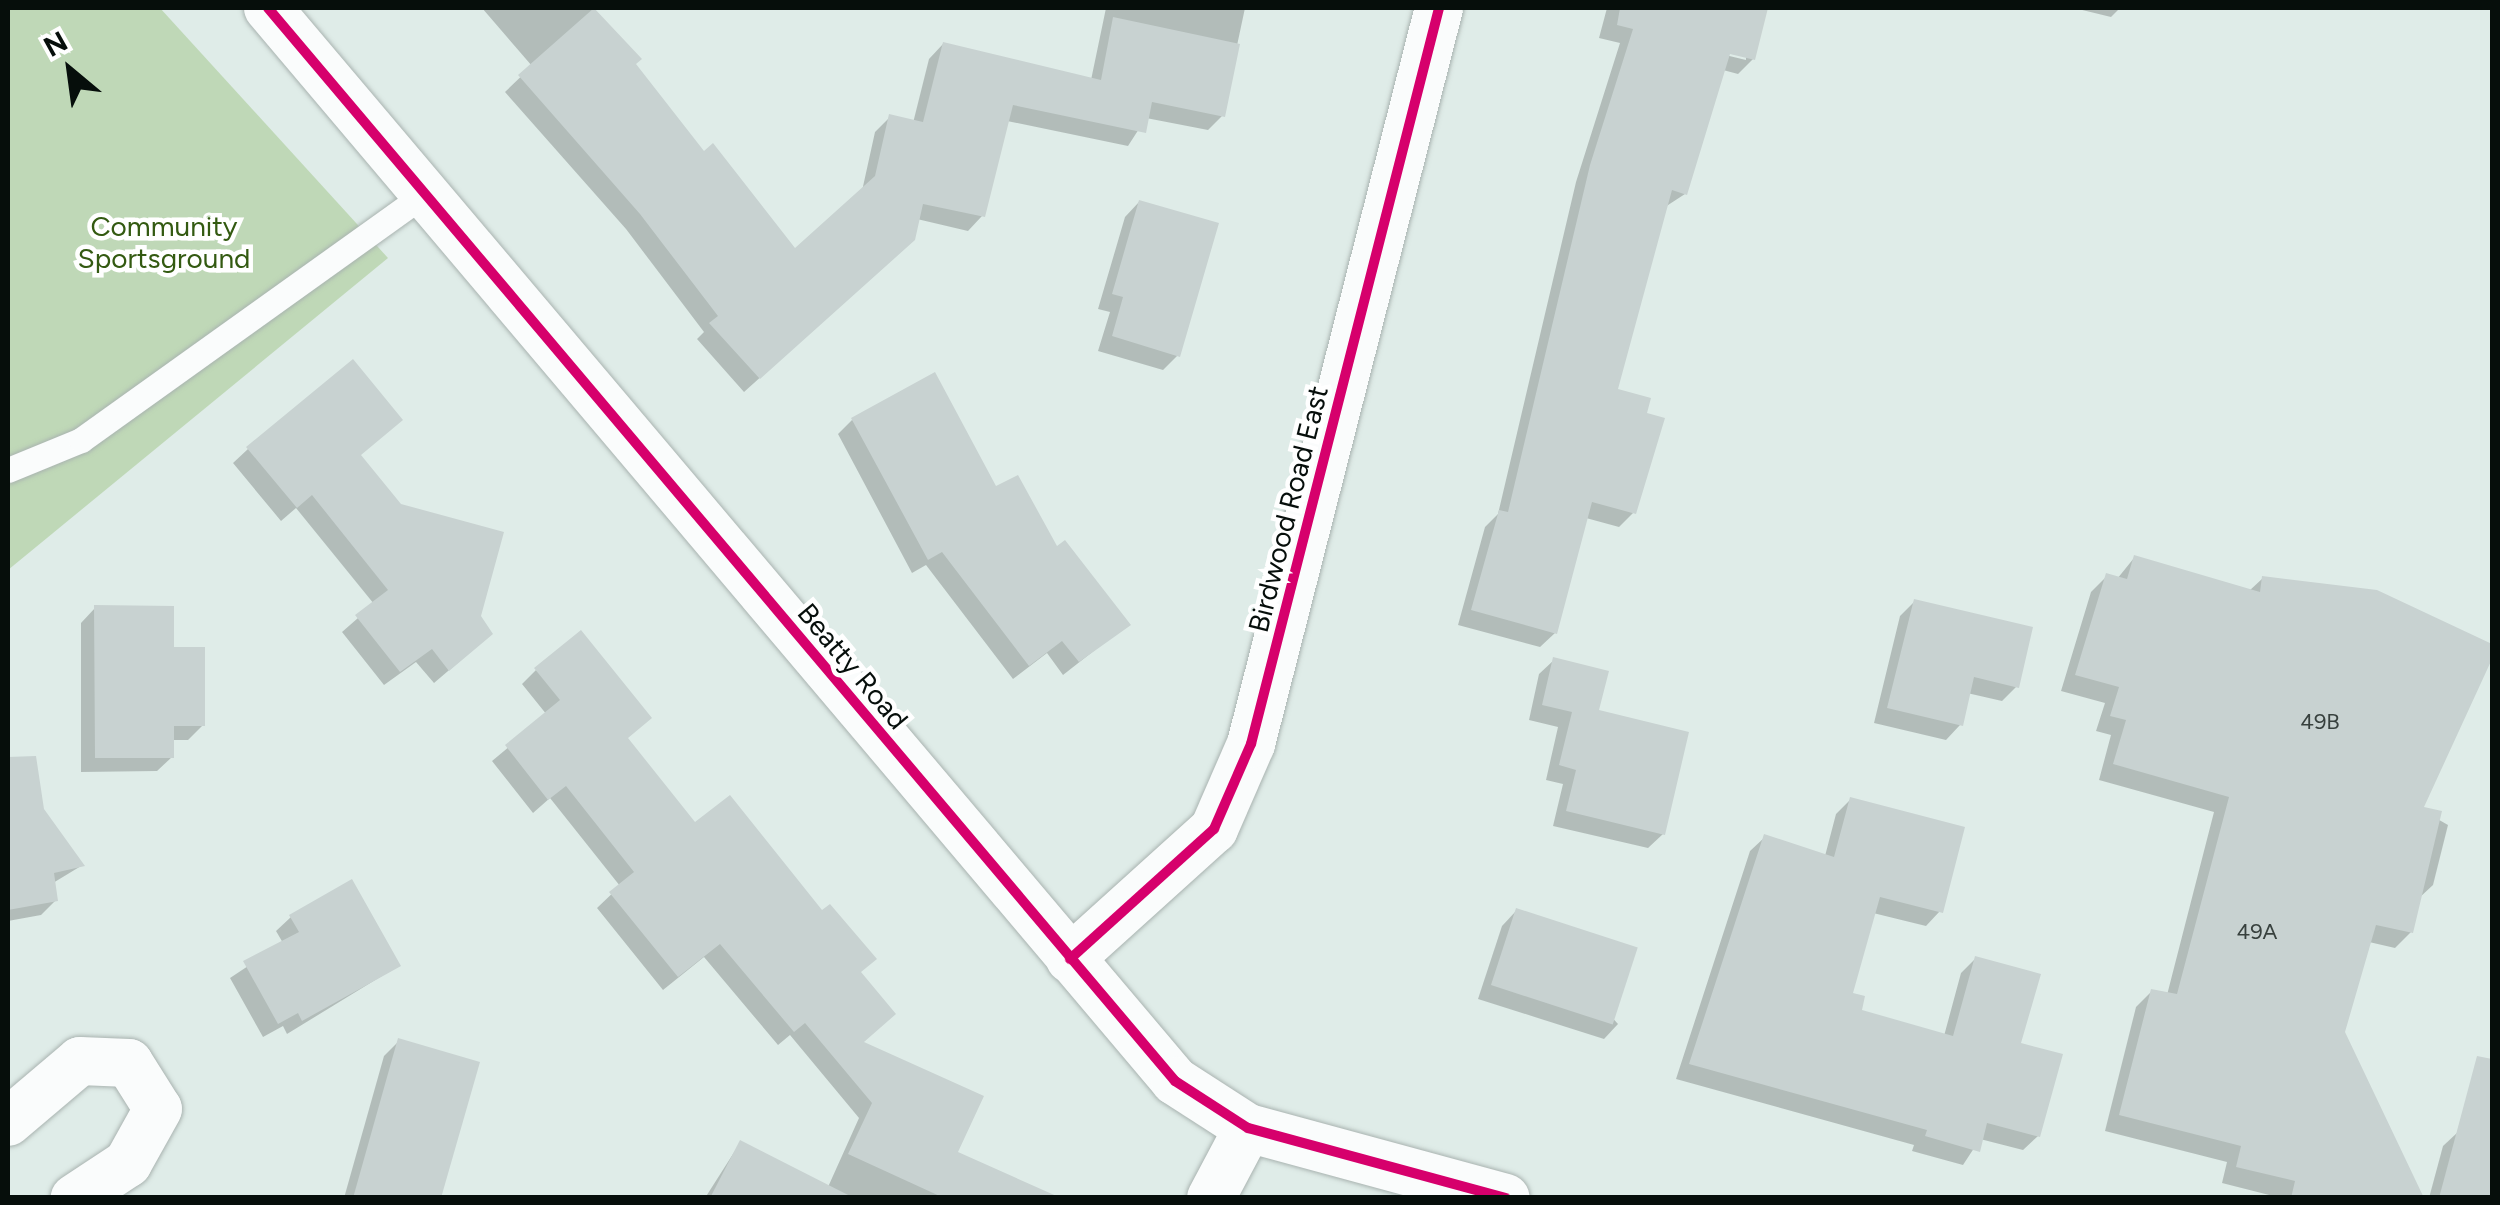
<!DOCTYPE html>
<html>
<head>
<meta charset="utf-8">
<style>
  body { margin:0 }
  #map { position:relative; width:2500px; height:1205px; overflow:hidden; background:#dfece8; font-family:Figtree,sans-serif }
  div>[style] { position:absolute }
  [style*='--x'] { left:calc(var(--x)*1px); top:calc(var(--y)*1px); width:calc(var(--w)*1px); rotate:calc(var(--a)*1deg) }
  .green>* { inset:0; background:#bfd8b7 }
  .shadow>* { inset:0; background:#0003 }
  .building>* { inset:0; background:#c8d2d1; transform-origin:0 0 }
  .roads { filter:drop-shadow(0 0 2px #a9b3b0) drop-shadow(0 0 2px #a9b3b0) }
  .lane>* { height:25px; margin:-12.5px; padding:0 12.5px; transform-origin:12.5px; border-radius:12.5px; background:#fafcfc }
  .street>* { height:48px; margin:-24px; padding:0 24px; transform-origin:24px; border-radius:24px; background:#fafcfc }
  .cycleway>* { height:10px; margin:-5px; padding:0 5px; transform-origin:5px; border-radius:5px; background:#d6006c }
  span { translate:-50% -50%; white-space:nowrap; text-align:center; line-height:1.15; -webkit-text-stroke:9px #fff; paint-order:stroke }
  .number-label { font-size:22px; color:#38413e }
  .number-label span { -webkit-text-stroke-width:0 }
  .park-label { font-size:28px; color:#335a11 }
  .street-label { font-size:28px; color:#060e0b }
  .frame { position:absolute; inset:0; border:10px solid #060e0b; pointer-events:none }
  .north { position:absolute; left:20px; top:20px; width:100px; height:100px; -webkit-text-stroke:8px #fff; paint-order:stroke; rotate:331deg; font-size:28px; font-weight:700; line-height:40px; text-align:center; color:#060e0b }
  .north::after { content:''; display:block; margin:auto; width:35px; height:45px; background:#060e0b; clip-path:polygon(50% 0,100% 100%,50% 72%,0 100%) }
</style>
</head>
<body>
<div id="map">
  <div class="green">
    <div style="clip-path:polygon(8px 8px,160px 8px,388px 258px,8px 570px)"></div>
  </div>
  <div class="shadow">
    <div style="clip-path:polygon(482px 8px,593px 8px,639px 58px,633px 64px,703px 154px,794px 251px,862px 191px,875px 132px,890px 117px,913px 123px,929px 59px,943px 44px,1091px 80px,1106px 8px,1245px 8px,1222px 116px,1208px 130px,1146px 118px,1128px 146px,1007px 121px,982px 216px,968px 231px,917px 219px,897px 255px,744px 392px,697px 339px,704px 332px,626px 229px,505px 92px,532px 66px)"></div>
    <div style="clip-path:polygon(evenodd,1607px 8px,1766px 8px,1753px 59px,1738px 74px,1723px 70px,1685px 194px,1665px 207px,1615px 391px,1634px 512px,1619px 527px,1586px 518px,1555px 633px,1540px 647px,1458px 625px,1485px 527px,1498px 514px,1576px 182px,1620px 43px,1599px 38px,1607px 8px,1717px 53px,1746px 55px,1746px 60px,1717px 53px)"></div>
    <div style="clip-path:polygon(2074px 8px,2120px 8px,2111px 17px)"></div>
    <div style="clip-path:polygon(1139px 202px,1178px 355px,1163px 370px,1098px 351px,1110px 312px,1098px 309px,1125px 217px)"></div>
    <div style="clip-path:polygon(852px 420px,995px 489px,1128px 624px,1063px 675px,1047px 653px,1013px 679px,926px 565px,912px 573px,838px 434px)"></div>
    <div style="clip-path:polygon(248px 449px,359px 457px,475px 648px,434px 683px,416px 662px,384px 685px,342px 632px,374px 604px,296px 508px,281px 521px,233px 463px)"></div>
    <div style="clip-path:polygon(2134px 558px,2249px 591px,2263px 578px,2377px 592px,2492px 647px,2420px 809px,2448px 825px,2433px 885px,2418px 899px,2411px 932px,2395px 948px,2369px 942px,2342px 1032px,2421px 1198px,2281px 1198px,2222px 1183px,2227px 1162px,2105px 1131px,2136px 1007px,2152px 991px,2167px 995px,2214px 812px,2099px 780px,2111px 735px,2096px 731px,2105px 703px,2061px 691px,2091px 592px,2107px 576px,2117px 579px)"></div>
    <div style="clip-path:polygon(1914px 602px,2017px 686px,2002px 701px,1967px 693px,1960px 725px,1946px 740px,1874px 723px,1900px 616px)"></div>
    <div style="clip-path:polygon(95px 608px,172px 649px,203px 725px,188px 740px,171px 740px,172px 757px,157px 771px,81px 772px,81px 623px)"></div>
    <div style="clip-path:polygon(1554px 660px,1596px 712px,1663px 834px,1648px 848px,1553px 826px,1563px 784px,1546px 780px,1558px 727px,1529px 720px,1539px 674px)"></div>
    <div style="clip-path:polygon(536px 670px,626px 739px,695px 826px,858px 973px,861px 1043px,955px 1153px,1006px 1198px,705px 1198px,740px 1143px,828px 1187px,859px 1118px,790px 1035px,778px 1045px,704px 957px,663px 990px,597px 908px,620px 886px,550px 798px,533px 813px,492px 761px,547px 715px,522px 684px)"></div>
    <div style="clip-path:polygon(8px 762px,81px 866px,53px 883px,56px 900px,41px 915px,8px 921px)"></div>
    <div style="clip-path:polygon(1851px 799px,1940px 911px,1926px 926px,1873px 913px,1850px 995px,1859px 1012px,1944px 1036px,1961px 973px,1976px 958px,2038px 1136px,2023px 1150px,1980px 1139px,1963px 1165px,1912px 1151px,1914px 1145px,1676px 1079px,1750px 851px,1765px 837px,1825px 856px,1836px 814px)"></div>
    <div style="clip-path:polygon(1516px 911px,1618px 1024px,1604px 1039px,1478px 999px,1502px 926px)"></div>
    <div style="clip-path:polygon(291px 917px,398px 966px,287px 1034px,283px 1026px,263px 1037px,230px 978px,283px 943px,276px 931px)"></div>
    <div style="clip-path:polygon(399px 1041px,439px 1198px,344px 1198px,384px 1056px)"></div>
    <div style="clip-path:polygon(2458px 1132px,2492px 1141px,2492px 1198px,2429px 1198px,2443px 1146px)"></div>
  </div>
  <div class="building">
    <div style="clip-path:polygon(594px 8px,642px 59px,636px 64px,704px 151px,713px 143px,795px 248px,875px 176px,889px 114px,923px 122px,943px 42px,1101px 80px,1113px 17px,1240px 44px,1225px 117px,1152px 102px,1146px 133px,1013px 105px,985px 217px,923px 204px,915px 240px,760px 379px,709px 323px,718px 316px,640px 214px,518px 75px)"></div>
    <div style="clip-path:polygon(1620px 8px,1768px 8px,1755px 60px,1730px 54px,1687px 195px,1672px 190px,1618px 389px,1651px 398px,1647px 413px,1665px 418px,1636px 514px,1592px 502px,1557px 634px,1471px 610px,1499px 510px,1508px 512px,1590px 165px,1633px 29px,1617px 25px)"></div>
    <div style="clip-path:polygon(1139px 200px,1219px 223px,1180px 357px,1112px 336px,1123px 297px,1112px 294px)"></div>
    <div style="clip-path:polygon(353px 359px,403px 420px,361px 455px,401px 504px,504px 532px,481px 616px,493px 634px,449px 671px,432px 649px,400px 672px,355px 615px,388px 590px,312px 495px,297px 508px,246px 447px)"></div>
    <div style="clip-path:polygon(935px 372px,996px 486px,1018px 475px,1057px 546px,1065px 540px,1131px 625px,1079px 662px,1062px 641px,1029px 666px,942px 552px,928px 560px,851px 418px)"></div>
    <div style="clip-path:polygon(2134px 555px,2260px 592px,2262px 576px,2377px 590px,2492px 644px,2492px 659px,2424px 807px,2442px 811px,2413px 933px,2376px 925px,2345px 1032px,2424px 1198px,2291px 1198px,2295px 1181px,2236px 1167px,2241px 1146px,2119px 1115px,2151px 989px,2177px 994px,2229px 797px,2113px 764px,2126px 720px,2110px 716px,2119px 687px,2075px 675px,2106px 573px,2127px 579px)"></div>
    <div style="clip-path:polygon(1914px 599px,2033px 627px,2019px 688px,1974px 677px,1963px 726px,1887px 708px)"></div>
    <div style="clip-path:polygon(94px 605px,174px 606px,174px 647px,205px 647px,205px 726px,174px 726px,174px 758px,95px 758px)"></div>
    <div style="clip-path:polygon(581px 630px,652px 718px,628px 738px,695px 822px,730px 795px,822px 910px,830px 904px,877px 959px,861px 972px,896px 1014px,864px 1042px,984px 1096px,958px 1152px,1061px 1198px,944px 1198px,848px 1154px,872px 1103px,805px 1023px,794px 1032px,720px 944px,678px 977px,609px 892px,634px 872px,566px 786px,548px 800px,505px 745px,560px 700px,534px 668px)"></div>
    <div style="clip-path:polygon(1553px 657px,1609px 671px,1599px 710px,1689px 732px,1665px 835px,1566px 811px,1576px 770px,1559px 765px,1572px 712px,1542px 705px)"></div>
    <div style="clip-path:polygon(36px 756px,44px 809px,85px 866px,54px 873px,58px 901px,8px 910px,8px 757px)"></div>
    <div style="clip-path:polygon(1850px 797px,1965px 827px,1943px 913px,1880px 897px,1853px 993px,1865px 996px,1862px 1010px,1953px 1036px,1975px 956px,2041px 974px,2021px 1043px,2063px 1054px,2040px 1137px,1987px 1123px,1980px 1152px,1925px 1136px,1927px 1130px,1689px 1064px,1764px 834px,1834px 857px)"></div>
    <div style="clip-path:polygon(352px 879px,401px 966px,302px 1021px,298px 1013px,278px 1024px,243px 961px,299px 932px,289px 915px)"></div>
    <div style="left:1516px;top:908px;width:128px;height:81px;rotate:18deg"></div>
    <div style="clip-path:polygon(398px 1038px,480px 1062px,441px 1198px,353px 1198px)"></div>
    <div style="clip-path:polygon(2477px 1056px,2492px 1059px,2492px 1198px,2439px 1198px)"></div>
    <div style="clip-path:polygon(740px 1140px,854px 1198px,710px 1198px)"></div>
  </div>
  <div class="roads">
    <div class="lane">
      <div style="--x:8;--y:470;--w:79;--a:-22.3"></div>
      <div style="--x:81;--y:440;--w:424;--a:-35.6"></div>
    </div>
    <div class="street">
      <div style="--x:268;--y:8;--w:1405;--a:49.79"></div>
      <div style="--x:1175;--y:1081;--w:87;--a:32.8"></div>
      <div style="--x:1248;--y:1128;--w:267;--a:15.2"></div>
      <div style="--x:1070;--y:959;--w:194;--a:-42.1"></div>
      <div style="--x:1214;--y:829;--w:93;--a:-66.5"></div>
      <div style="--x:1251;--y:744;--w:760;--a:-75.67"></div>
      <div style="--x:8;--y:1122;--w:94;--a:-40.3"></div>
      <div style="--x:80;--y:1061;--w:49;--a:2.3"></div>
      <div style="--x:129;--y:1063;--w:54;--a:57.8"></div>
      <div style="--x:158;--y:1109;--w:62;--a:119.1"></div>
      <div style="--x:128;--y:1163;--w:64;--a:146.6"></div>
      <div style="--x:1211;--y:1198;--w:79;--a:-62.1"></div>
    </div>
  </div>
  <div class="cycleway">
    <div style="--x:268;--y:8;--w:1405;--a:49.79"></div>
    <div style="--x:1175;--y:1081;--w:87;--a:32.8"></div>
    <div style="--x:1248;--y:1128;--w:267;--a:15.2"></div>
    <div style="--x:1070;--y:959;--w:194;--a:-42.1"></div>
    <div style="--x:1214;--y:829;--w:93;--a:-66.5"></div>
    <div style="--x:1251;--y:744;--w:760;--a:-75.67"></div>
  </div>
  <div class="number-label">
    <span style="left:2320px;top:722px">49B</span>
    <span style="left:2257px;top:932px">49A</span>
  </div>
  <div class="park-label">
    <span style="left:164px;top:242px">Community<br>Sportsground</span>
  </div>
  <div class="street-label">
    <span style="left:1288px;top:509px;rotate:-76deg">Birdwood Road East</span>
    <span style="left:853px;top:666px;rotate:50deg">Beatty Road</span>
  </div>
  <div class="frame"></div>
  <div class="north">N</div>
</div>
</body>
</html>
